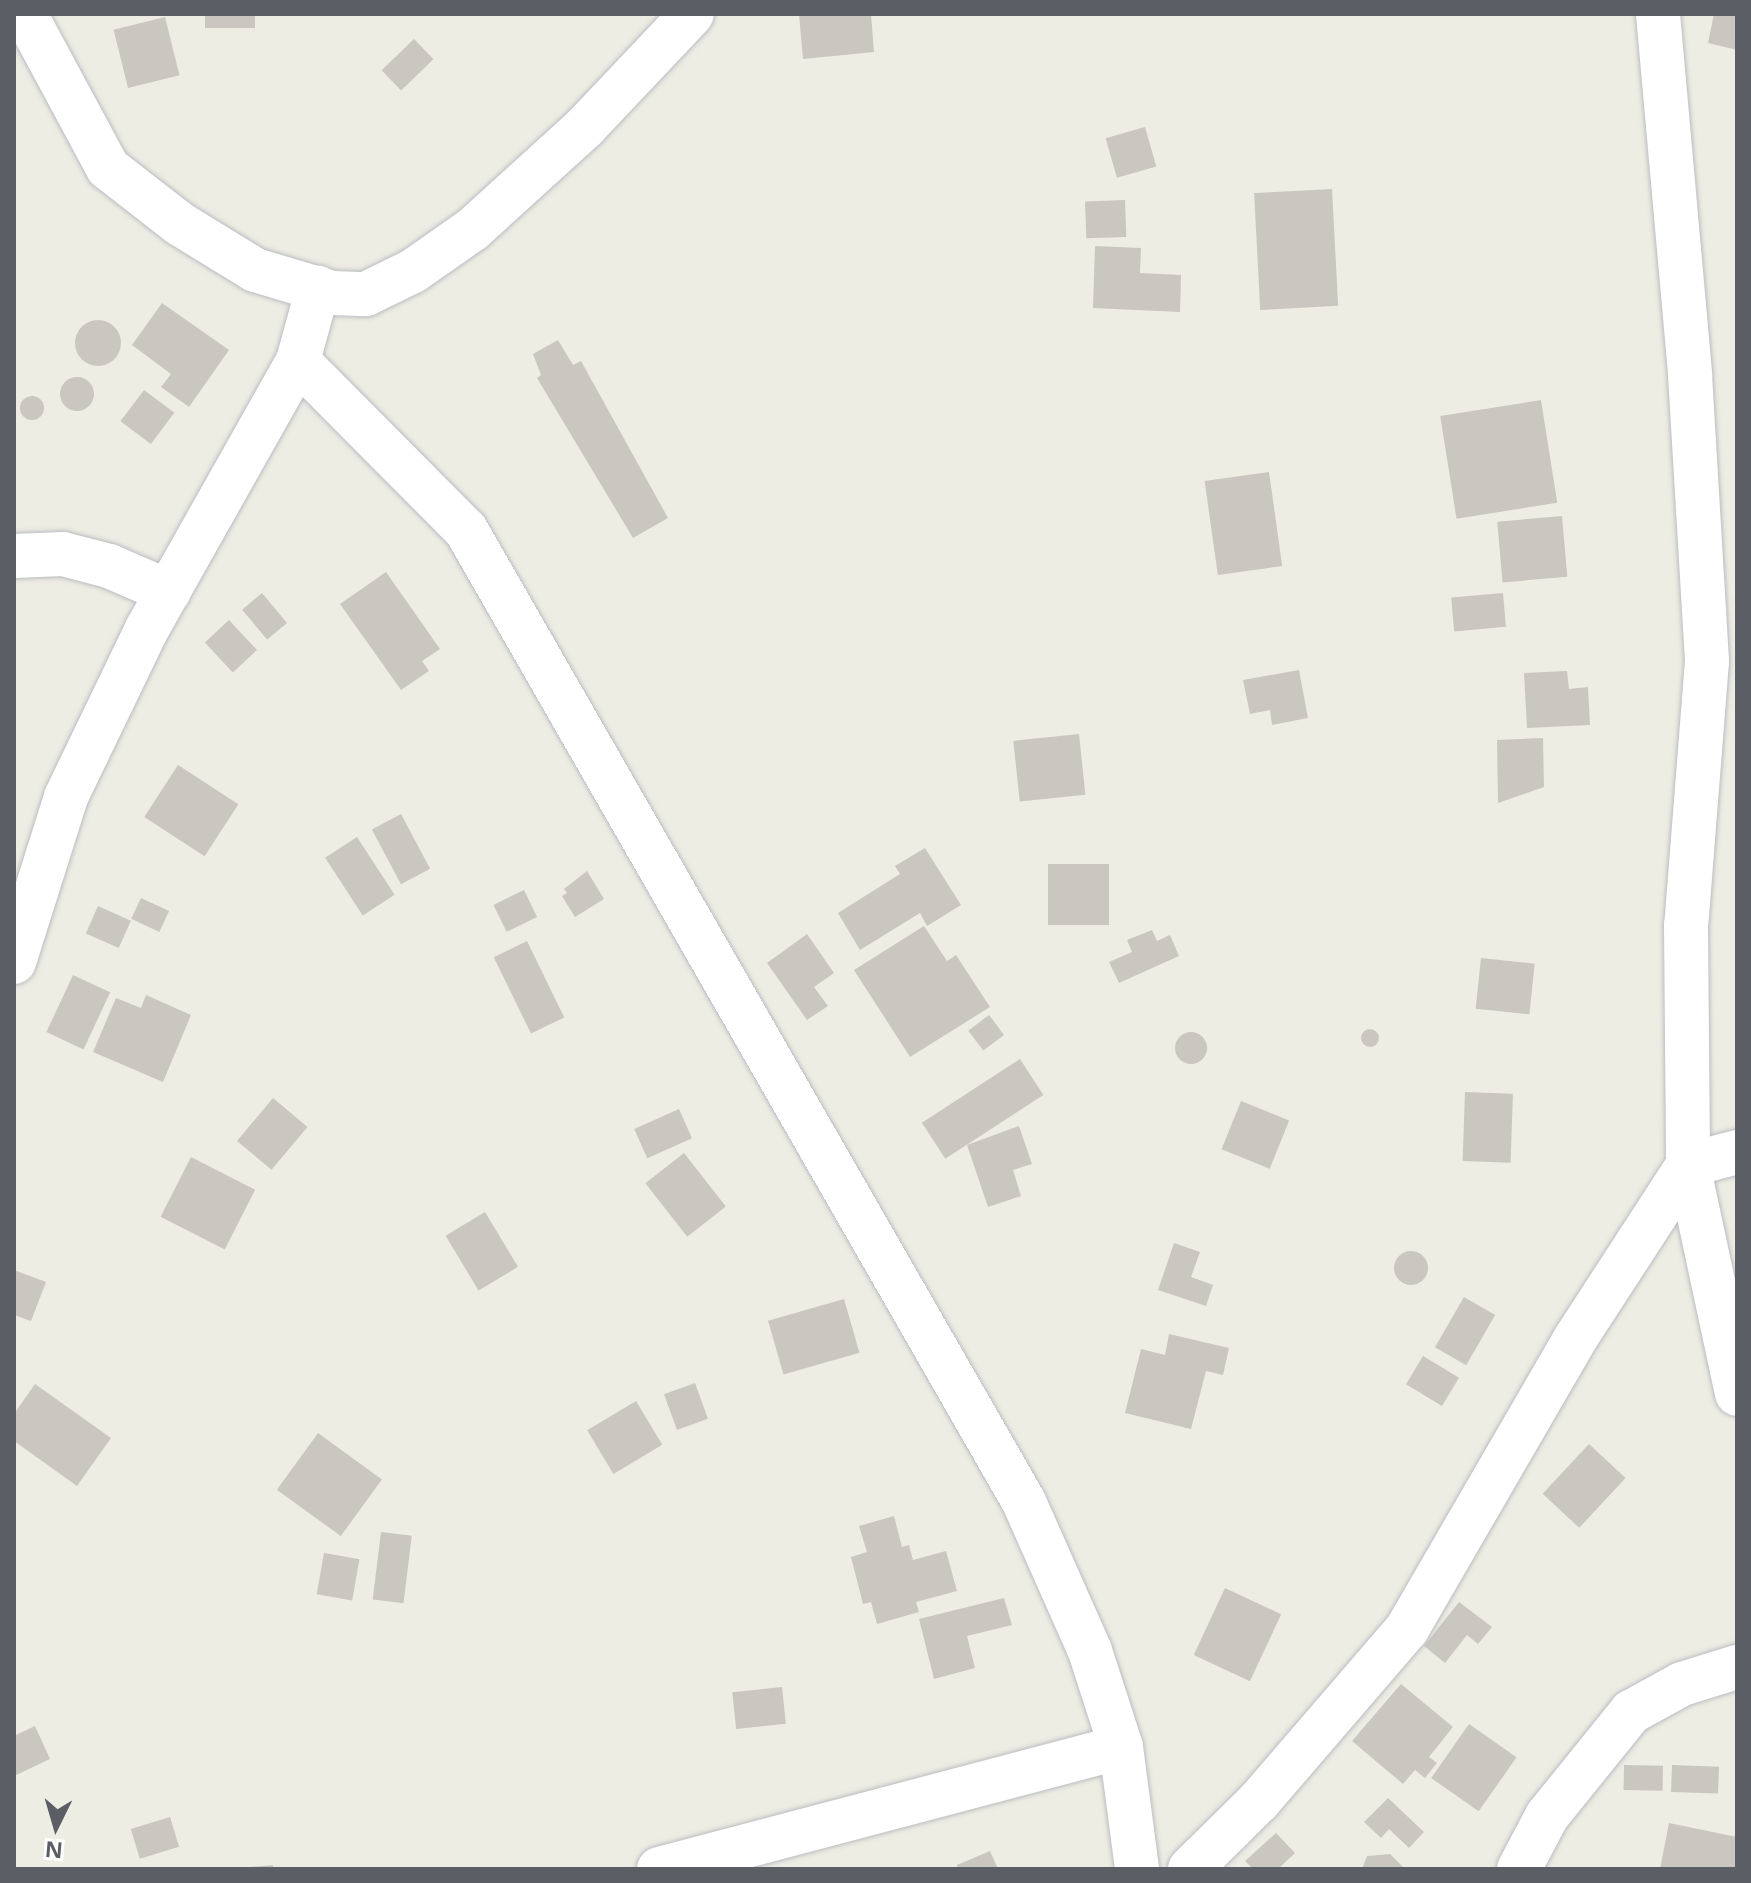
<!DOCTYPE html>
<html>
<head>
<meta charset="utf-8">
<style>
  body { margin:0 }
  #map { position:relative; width:1751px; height:1883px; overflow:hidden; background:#eeede3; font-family:"Noto Sans",sans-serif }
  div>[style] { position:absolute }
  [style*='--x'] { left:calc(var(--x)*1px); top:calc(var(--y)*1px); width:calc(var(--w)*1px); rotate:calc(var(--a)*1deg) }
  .building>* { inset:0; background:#c9c7c0; transform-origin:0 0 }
  .round { border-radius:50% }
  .roads { filter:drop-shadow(0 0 2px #bbbcc2) drop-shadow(0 0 2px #bbbcc2) }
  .minor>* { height:44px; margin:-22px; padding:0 22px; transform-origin:22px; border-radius:22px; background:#fff }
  span { translate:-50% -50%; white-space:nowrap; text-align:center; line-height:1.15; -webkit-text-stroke:7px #fff; paint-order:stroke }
  .frame { position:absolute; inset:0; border:16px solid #5b5e64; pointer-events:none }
  .north { position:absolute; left:16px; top:1787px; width:80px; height:80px; -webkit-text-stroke:6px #fff; paint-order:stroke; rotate:185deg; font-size:22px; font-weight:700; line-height:32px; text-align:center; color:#5b5e64 }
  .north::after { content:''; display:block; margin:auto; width:28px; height:36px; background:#5b5e64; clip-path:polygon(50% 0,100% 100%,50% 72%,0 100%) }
</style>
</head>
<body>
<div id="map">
  <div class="building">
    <div style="left:205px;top:14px;width:50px;height:14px"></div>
    <div style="clip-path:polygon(799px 14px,871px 14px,874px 52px,803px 59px)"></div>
    <div style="clip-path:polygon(1714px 14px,1737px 14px,1737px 50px,1708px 43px)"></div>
    <div style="left:165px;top:17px;width:60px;height:53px;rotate:76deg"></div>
    <div style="left:414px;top:39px;width:28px;height:45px;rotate:46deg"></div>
    <div style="left:1145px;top:127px;width:41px;height:41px;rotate:74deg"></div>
    <div style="left:1332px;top:189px;width:117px;height:78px;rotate:87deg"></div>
    <div style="left:1125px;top:200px;width:37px;height:40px;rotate:88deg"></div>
    <div style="clip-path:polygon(1095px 246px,1141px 248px,1140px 273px,1181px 275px,1180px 312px,1093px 308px)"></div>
    <div style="clip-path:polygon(162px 303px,229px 350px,189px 407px,161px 387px,171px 374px,132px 345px)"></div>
    <div class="round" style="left:75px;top:320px;width:46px;height:46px"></div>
    <div style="clip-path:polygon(558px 340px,573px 365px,581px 361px,668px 518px,633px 538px,537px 378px,541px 375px,533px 354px)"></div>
    <div class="round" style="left:60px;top:377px;width:34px;height:34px"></div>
    <div style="left:144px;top:390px;width:38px;height:39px;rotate:37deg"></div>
    <div class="round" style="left:20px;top:396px;width:24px;height:24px"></div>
    <div style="left:1541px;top:400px;width:104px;height:102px;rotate:81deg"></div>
    <div style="left:1269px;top:472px;width:95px;height:65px;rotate:82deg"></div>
    <div style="left:1562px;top:516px;width:61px;height:65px;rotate:85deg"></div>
    <div style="clip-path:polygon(386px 572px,440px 649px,422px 661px,429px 671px,401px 690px,340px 604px)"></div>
    <div style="left:262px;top:593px;width:39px;height:26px;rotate:50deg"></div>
    <div style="left:1503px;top:593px;width:34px;height:52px;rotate:85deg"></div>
    <div style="left:229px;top:620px;width:41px;height:33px;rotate:47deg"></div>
    <div style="clip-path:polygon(1299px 670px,1308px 718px,1272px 725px,1270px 710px,1250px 714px,1243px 680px)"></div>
    <div style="clip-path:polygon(1567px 671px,1569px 689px,1588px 687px,1590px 725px,1527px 728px,1524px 673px)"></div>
    <div style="left:1079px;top:734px;width:61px;height:66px;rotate:84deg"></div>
    <div style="clip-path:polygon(1543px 738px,1544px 787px,1498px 803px,1497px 740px)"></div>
    <div style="left:178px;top:765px;width:72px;height:62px;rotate:33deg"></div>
    <div style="left:401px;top:814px;width:62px;height:33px;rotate:62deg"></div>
    <div style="left:357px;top:837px;width:69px;height:38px;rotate:57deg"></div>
    <div style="clip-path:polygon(925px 848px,961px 905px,927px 926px,920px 913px,860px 950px,838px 913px,900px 874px,895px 866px)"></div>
    <div style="left:1048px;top:864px;width:61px;height:61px"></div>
    <div style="clip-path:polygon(587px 871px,604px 899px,575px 917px,562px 896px,567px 893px,564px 889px)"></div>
    <div style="left:524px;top:890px;width:30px;height:34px;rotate:64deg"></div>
    <div style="left:141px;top:898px;width:31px;height:23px;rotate:25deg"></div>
    <div style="left:98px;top:906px;width:36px;height:30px;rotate:24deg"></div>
    <div style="clip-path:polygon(924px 926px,947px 961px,956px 955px,990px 1007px,910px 1057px,854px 970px)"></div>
    <div style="clip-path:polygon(1152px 930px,1157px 941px,1170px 935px,1179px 956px,1119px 983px,1109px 962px,1132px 952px,1127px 940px)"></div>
    <div style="clip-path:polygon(807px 934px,834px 973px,814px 987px,828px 1006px,807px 1020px,767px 963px)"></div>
    <div style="left:527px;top:941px;width:85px;height:37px;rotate:64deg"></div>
    <div style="left:1481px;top:958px;width:54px;height:51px;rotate:6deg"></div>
    <div style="left:73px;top:975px;width:41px;height:63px;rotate:25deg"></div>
    <div style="clip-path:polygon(146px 995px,191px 1015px,163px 1082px,93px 1052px,116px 998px,141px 1008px)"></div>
    <div style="left:989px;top:1015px;width:25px;height:26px;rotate:53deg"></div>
    <div class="round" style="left:1361px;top:1029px;width:18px;height:18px"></div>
    <div class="round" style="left:1175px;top:1032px;width:32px;height:32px"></div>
    <div style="left:1020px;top:1059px;width:43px;height:117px;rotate:57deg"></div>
    <div style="left:1465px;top:1092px;width:48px;height:69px;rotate:2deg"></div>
    <div style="left:273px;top:1098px;width:45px;height:56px;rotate:40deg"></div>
    <div style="left:1241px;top:1101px;width:52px;height:52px;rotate:22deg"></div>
    <div style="left:679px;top:1109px;width:32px;height:49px;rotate:66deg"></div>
    <div style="clip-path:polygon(1019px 1126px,1032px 1164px,1013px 1170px,1021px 1196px,988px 1207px,967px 1145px)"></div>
    <div style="left:684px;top:1153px;width:68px;height:49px;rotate:52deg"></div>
    <div style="left:191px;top:1157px;width:72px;height:67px;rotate:27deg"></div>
    <div style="left:485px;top:1212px;width:64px;height:46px;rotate:59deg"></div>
    <div style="clip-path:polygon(1174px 1243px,1200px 1252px,1191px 1277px,1213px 1285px,1206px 1306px,1158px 1290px)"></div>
    <div class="round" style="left:1394px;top:1251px;width:34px;height:34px"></div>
    <div style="clip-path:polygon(14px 1270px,46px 1282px,31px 1321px,14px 1315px)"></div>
    <div style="left:1464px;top:1297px;width:36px;height:58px;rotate:30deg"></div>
    <div style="left:844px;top:1299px;width:56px;height:79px;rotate:74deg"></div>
    <div style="clip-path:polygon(1169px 1334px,1229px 1348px,1223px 1375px,1206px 1371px,1191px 1429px,1125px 1413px,1141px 1349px,1165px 1355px)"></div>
    <div style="left:1423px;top:1356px;width:42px;height:33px;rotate:31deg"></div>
    <div style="left:695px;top:1383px;width:38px;height:33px;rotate:70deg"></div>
    <div style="clip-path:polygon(35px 1384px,111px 1438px,77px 1486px,14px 1441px,14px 1414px)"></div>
    <div style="left:636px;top:1401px;width:51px;height:57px;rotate:59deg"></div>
    <div style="left:318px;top:1433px;width:79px;height:70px;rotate:36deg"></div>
    <div style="left:1589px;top:1444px;width:50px;height:68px;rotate:43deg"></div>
    <div style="clip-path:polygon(894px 1516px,902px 1547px,909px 1545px,913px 1560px,946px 1551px,957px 1591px,916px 1602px,919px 1612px,877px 1624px,871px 1602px,863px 1604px,851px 1557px,867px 1552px,859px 1526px)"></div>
    <div style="left:381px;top:1532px;width:31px;height:68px;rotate:7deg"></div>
    <div style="left:324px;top:1553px;width:36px;height:42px;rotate:10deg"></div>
    <div style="left:1225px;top:1588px;width:62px;height:74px;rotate:25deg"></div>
    <div style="clip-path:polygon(1004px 1598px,1012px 1625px,967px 1636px,975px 1668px,934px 1679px,919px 1619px)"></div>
    <div style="clip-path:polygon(1459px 1602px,1492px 1627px,1478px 1644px,1467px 1635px,1445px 1663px,1424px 1646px)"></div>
    <div style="clip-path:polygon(1401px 1684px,1453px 1727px,1429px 1757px,1437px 1763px,1425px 1778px,1415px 1770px,1403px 1784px,1352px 1741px)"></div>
    <div style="left:782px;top:1687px;width:37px;height:50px;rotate:84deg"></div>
    <div style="left:1469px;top:1724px;width:58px;height:66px;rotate:35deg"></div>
    <div style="clip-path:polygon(35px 1726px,50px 1759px,14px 1776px,14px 1736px)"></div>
    <div style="left:1624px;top:1765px;width:39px;height:25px;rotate:1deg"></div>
    <div style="left:1672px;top:1765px;width:47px;height:27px;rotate:2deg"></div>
    <div style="clip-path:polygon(1388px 1798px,1424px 1832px,1409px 1848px,1389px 1829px,1381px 1838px,1364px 1822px)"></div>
    <div style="left:170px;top:1817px;width:31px;height:41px;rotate:73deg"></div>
    <div style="clip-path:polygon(1669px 1823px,1737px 1837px,1737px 1869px,1660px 1869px)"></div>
    <div style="clip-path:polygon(1276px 1833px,1295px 1853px,1278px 1869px,1253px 1869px,1245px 1861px)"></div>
    <div style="clip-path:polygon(990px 1851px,998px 1869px,958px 1869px,957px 1865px)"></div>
    <div style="clip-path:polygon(1390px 1854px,1405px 1869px,1362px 1869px,1367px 1856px)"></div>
    <div style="clip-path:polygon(273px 1865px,273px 1869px,251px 1869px,251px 1867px)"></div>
  </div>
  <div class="roads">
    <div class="minor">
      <div style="--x:25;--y:14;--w:175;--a:61.7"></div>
      <div style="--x:108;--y:168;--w:91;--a:37.9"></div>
      <div style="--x:180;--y:224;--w:88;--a:31.5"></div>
      <div style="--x:255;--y:270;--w:80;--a:16.6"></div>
      <div style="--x:332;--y:293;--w:34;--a:2"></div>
      <div style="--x:366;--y:294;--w:52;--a:-26.1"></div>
      <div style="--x:413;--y:271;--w:73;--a:-35"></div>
      <div style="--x:473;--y:229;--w:153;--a:-42.3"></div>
      <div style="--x:586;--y:126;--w:154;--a:-46.6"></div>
      <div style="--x:1658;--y:14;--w:362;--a:84.9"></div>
      <div style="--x:1690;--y:375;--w:287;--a:86.6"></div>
      <div style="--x:1707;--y:661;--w:265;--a:94.5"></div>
      <div style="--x:1686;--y:925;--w:240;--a:89.5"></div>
      <div style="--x:1688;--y:1165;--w:234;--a:77.9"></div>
      <div style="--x:298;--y:361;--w:238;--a:45.2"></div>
      <div style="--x:466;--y:530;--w:1121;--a:60.14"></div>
      <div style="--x:1024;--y:1502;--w:163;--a:66.1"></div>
      <div style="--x:1090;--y:1651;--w:101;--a:72.1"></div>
      <div style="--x:1121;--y:1747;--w:123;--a:82.5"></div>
      <div style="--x:14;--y:556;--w:49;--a:-2.3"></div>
      <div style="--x:63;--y:554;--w:48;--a:14.6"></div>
      <div style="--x:109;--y:566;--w:65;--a:23.4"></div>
      <div style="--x:14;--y:962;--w:173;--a:-72.5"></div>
      <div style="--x:66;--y:797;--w:187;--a:-64.3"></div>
      <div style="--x:147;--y:629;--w:308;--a:-60.6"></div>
      <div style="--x:298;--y:361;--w:76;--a:-74.7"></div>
      <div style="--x:659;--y:1869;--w:478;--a:-14.8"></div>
      <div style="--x:1190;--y:1869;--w:97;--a:-44.6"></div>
      <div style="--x:1259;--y:1801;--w:227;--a:-49.3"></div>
      <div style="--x:1407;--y:1629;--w:335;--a:-59.9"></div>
      <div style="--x:1575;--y:1339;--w:207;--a:-57"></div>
      <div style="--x:1688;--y:1165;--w:51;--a:-14.9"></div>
      <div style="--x:1519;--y:1869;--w:60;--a:-62.2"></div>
      <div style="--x:1547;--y:1816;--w:134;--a:-51.1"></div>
      <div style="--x:1631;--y:1712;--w:58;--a:-28.8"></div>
      <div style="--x:1682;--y:1684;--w:58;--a:-17.2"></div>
    </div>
  </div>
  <div class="frame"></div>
  <div class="north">N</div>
</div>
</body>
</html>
